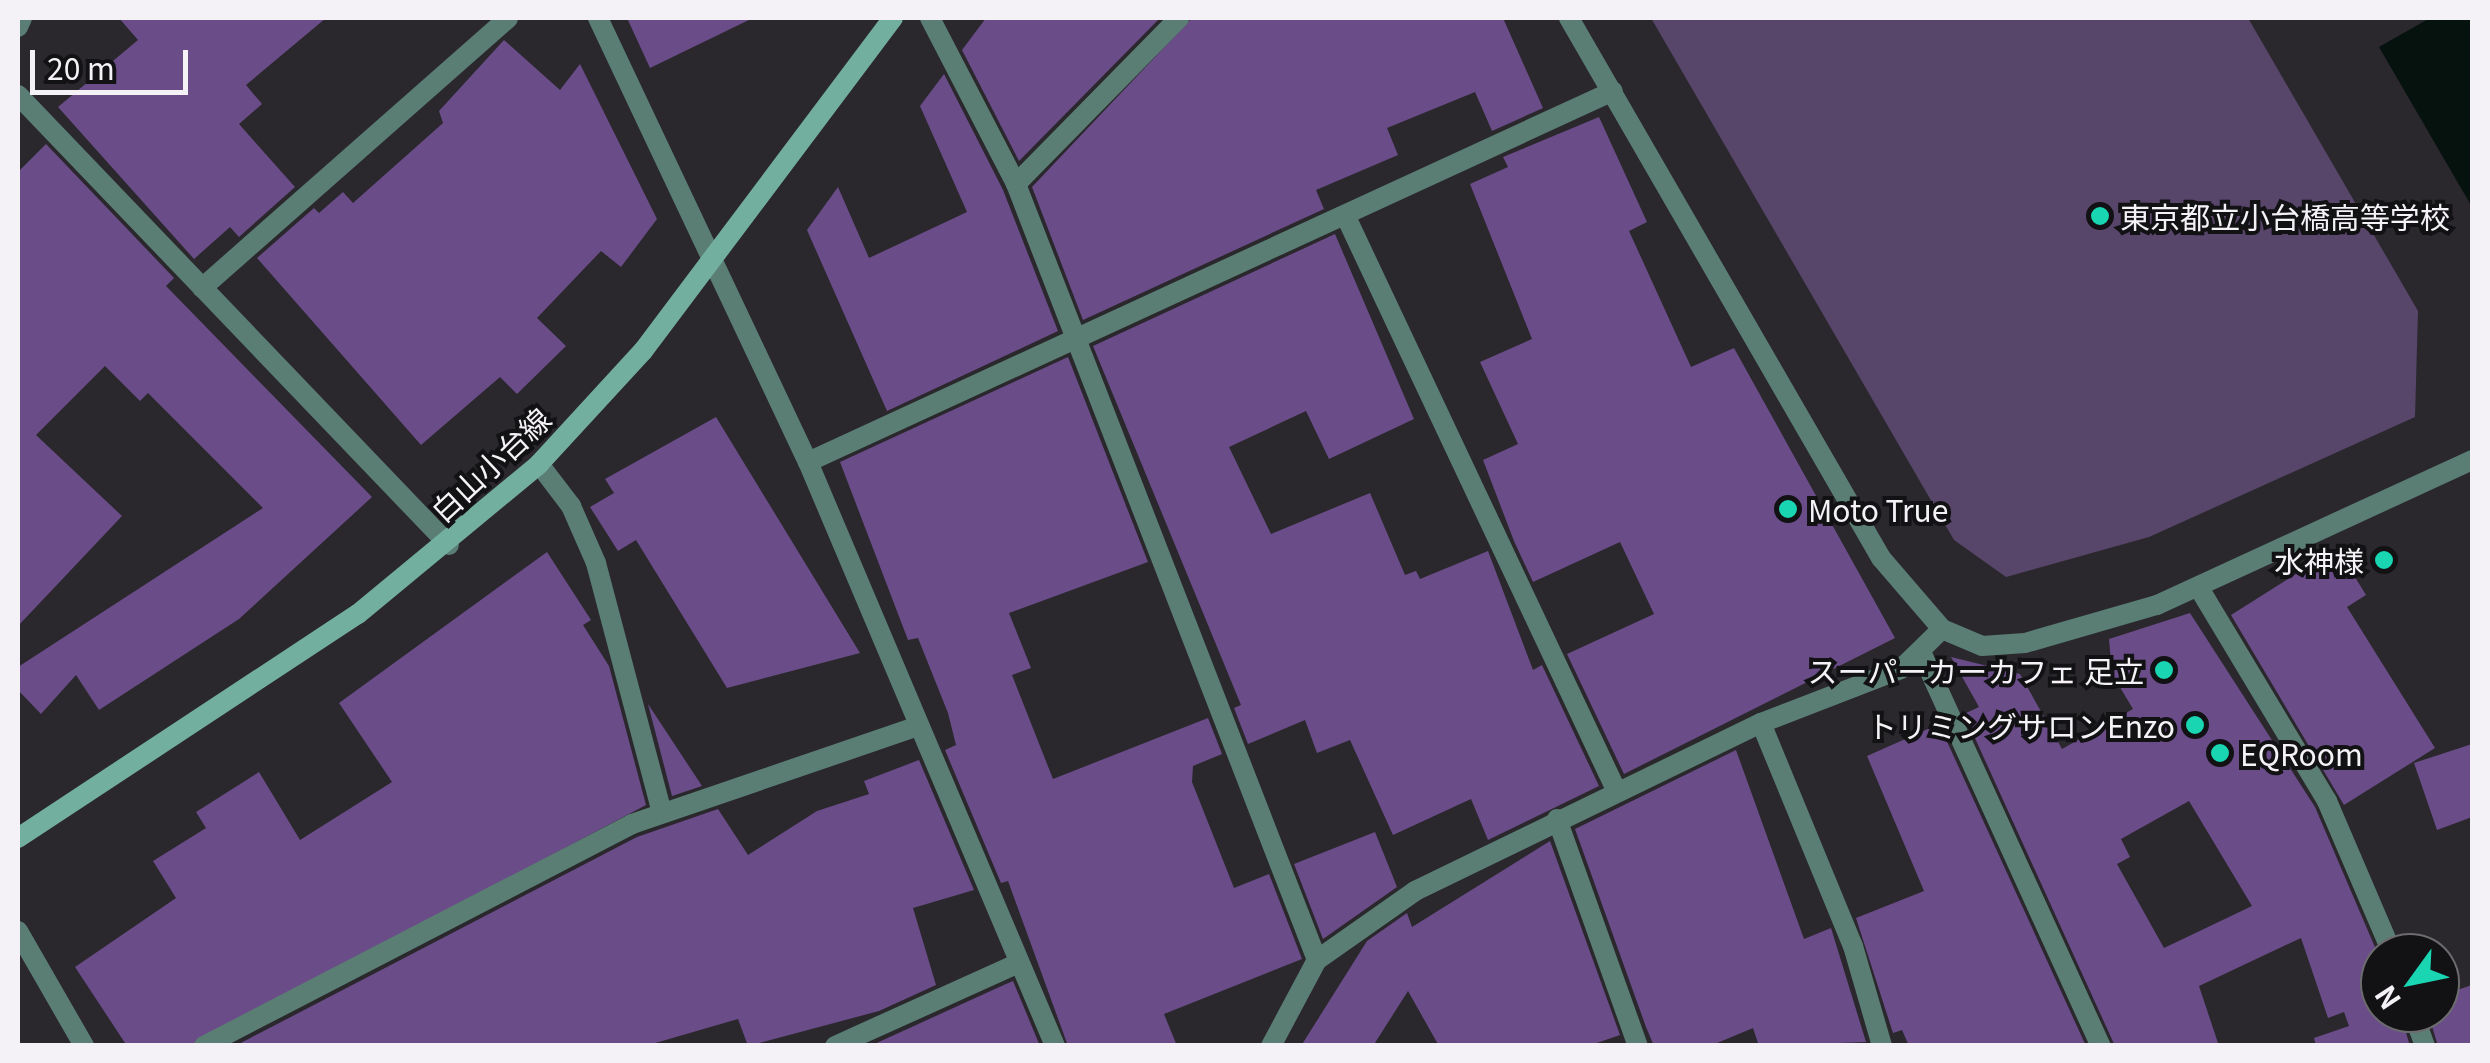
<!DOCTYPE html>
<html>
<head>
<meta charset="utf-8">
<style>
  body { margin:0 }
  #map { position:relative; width:2490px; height:1063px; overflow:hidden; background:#2a282d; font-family:Georgia,"Noto Sans JP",serif }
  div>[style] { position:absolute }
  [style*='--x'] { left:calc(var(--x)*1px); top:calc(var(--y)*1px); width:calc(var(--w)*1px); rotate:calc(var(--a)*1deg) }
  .green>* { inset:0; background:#57456a }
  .water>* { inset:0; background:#06120e }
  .building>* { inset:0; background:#6a4c88 }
  .service>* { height:20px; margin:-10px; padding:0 10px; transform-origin:10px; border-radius:10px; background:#5a7e74 }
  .minor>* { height:20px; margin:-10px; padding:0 10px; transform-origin:10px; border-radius:10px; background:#5a7e74 }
  .tertiary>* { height:20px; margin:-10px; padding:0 10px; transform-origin:10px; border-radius:10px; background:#5a7e74 }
  .secondary>* { height:20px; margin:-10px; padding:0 10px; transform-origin:10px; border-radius:10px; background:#73af9f }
  .dots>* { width:28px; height:28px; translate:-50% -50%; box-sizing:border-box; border:5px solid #121113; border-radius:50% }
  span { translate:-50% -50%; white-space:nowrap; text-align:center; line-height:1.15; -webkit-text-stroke:8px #121113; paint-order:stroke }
  .poi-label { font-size:30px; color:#f4f2f6 }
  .left { translate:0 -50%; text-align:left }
  .right { translate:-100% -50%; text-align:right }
  .street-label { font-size:30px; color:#f4f2f6 }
  .frame { position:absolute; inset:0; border:20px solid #f4f2f6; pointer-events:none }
  .north { position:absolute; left:2360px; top:933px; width:100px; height:100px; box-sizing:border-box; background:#121113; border:2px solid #6c6b6e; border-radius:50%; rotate:237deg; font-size:28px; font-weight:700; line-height:40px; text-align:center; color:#f4f2f6 }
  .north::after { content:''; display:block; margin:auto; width:35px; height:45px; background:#19d5b2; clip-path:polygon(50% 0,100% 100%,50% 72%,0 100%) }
  .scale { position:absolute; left:30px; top:50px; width:158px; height:45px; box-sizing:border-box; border:5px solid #f4f2f6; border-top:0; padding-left:12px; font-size:30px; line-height:35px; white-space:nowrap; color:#f4f2f6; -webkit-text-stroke:8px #121113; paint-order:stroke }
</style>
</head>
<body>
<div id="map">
  <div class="green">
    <div style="clip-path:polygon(1651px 18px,2248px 18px,2418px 311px,2415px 417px,2149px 537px,2006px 577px,1954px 540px)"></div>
  </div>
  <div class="water">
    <div style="clip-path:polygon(2430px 18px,2472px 18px,2472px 207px,2379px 47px)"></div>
  </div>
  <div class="building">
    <div style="clip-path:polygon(119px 18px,326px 18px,246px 85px,262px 104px,239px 124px,295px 187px,239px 237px,230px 227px,194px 259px,58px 107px,138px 40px)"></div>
    <div style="clip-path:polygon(627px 18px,753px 18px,650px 68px)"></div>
    <div style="clip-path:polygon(986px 18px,1160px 18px,1019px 161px,962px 50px)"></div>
    <div style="clip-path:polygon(1192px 18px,1503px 18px,1543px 108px,1492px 131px,1475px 92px,1387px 128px,1398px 155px,1316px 190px,1324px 209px,1083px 320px,1032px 187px)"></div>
    <div style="clip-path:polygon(504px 40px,560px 90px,580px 64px,657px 219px,621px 267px,601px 251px,537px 318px,566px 346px,517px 394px,500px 377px,421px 445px,257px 258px,314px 208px,319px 213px,343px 192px,353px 203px,443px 123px,439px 111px)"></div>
    <div style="clip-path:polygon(944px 74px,1003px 190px,1058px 331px,887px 411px,807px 230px,838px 187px,869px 258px,967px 212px,920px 106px)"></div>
    <div style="clip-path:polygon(1599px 117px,1647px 222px,1629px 231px,1691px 367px,1734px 348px,1895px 638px,1624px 774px,1567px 654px,1654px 614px,1620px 542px,1533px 582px,1514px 541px,1483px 460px,1518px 444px,1480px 362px,1532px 339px,1470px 184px,1508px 167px,1503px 157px)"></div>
    <div style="clip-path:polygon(46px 144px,174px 278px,166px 286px,372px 497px,239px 619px,99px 710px,76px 675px,41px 714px,18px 690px,18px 667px,263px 508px,148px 393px,140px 401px,105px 366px,36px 435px,122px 516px,18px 626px,18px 172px)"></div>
    <div style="clip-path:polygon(1335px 234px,1414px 419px,1329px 459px,1306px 411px,1229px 447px,1271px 534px,1370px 493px,1405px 575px,1416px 571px,1420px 579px,1488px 551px,1533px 670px,1542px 665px,1599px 786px,1488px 840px,1471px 799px,1393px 835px,1350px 740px,1317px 753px,1305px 720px,1248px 744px,1234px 708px,1241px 705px,1093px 346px)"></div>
    <div style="clip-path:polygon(1068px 357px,1148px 562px,1009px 613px,1031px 668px,1012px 675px,1053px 779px,1208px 718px,1222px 754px,1193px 766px,1192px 782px,1234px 888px,1269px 874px,1302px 959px,1164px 1014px,1177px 1046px,1068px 1046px,1008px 881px,1001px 883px,945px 750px,956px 745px,948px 713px,918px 638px,908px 640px,840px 462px)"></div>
    <div style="clip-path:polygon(716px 417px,860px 653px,727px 688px,636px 540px,618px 551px,590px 507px,614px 493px,605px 479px)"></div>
    <div style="clip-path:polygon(2337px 548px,2366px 595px,2347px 607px,2435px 748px,2344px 805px,2231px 615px)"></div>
    <div style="clip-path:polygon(547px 552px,591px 620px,583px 625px,609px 666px,646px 805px,190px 1046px,127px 1046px,75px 967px,176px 898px,153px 861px,206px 828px,196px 812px,259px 772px,300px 840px,392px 782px,339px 703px)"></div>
    <div style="clip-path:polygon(evenodd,2190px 613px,2315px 807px,2380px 959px,2380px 1013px,2400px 1013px,2410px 1046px,2316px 1046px,2314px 1038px,2349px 1026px,2344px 1012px,2328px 1018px,2301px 938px,2199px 986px,2219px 1046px,2115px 1046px,1964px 714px,1979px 707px,1951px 657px,2020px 674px,2062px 749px,2133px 709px,2112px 674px,2109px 639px,2190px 613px,2189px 801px,2252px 906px,2164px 948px,2117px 864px,2130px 857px,2121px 839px,2189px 801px)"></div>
    <div style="clip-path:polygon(648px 704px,702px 786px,672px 796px)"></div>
    <div style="clip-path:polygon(1939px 724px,2086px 1046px,1909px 1046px,1902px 1030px,1893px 1033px,1856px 918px,1924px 891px,1867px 756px)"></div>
    <div style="clip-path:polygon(2472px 744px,2472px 817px,2437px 830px,2414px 763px)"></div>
    <div style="clip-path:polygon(1736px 750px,1804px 939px,1831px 928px,1866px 1042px,1759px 1046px,1753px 1028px,1710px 1046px,1654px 1046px,1646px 1027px,1575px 829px)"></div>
    <div style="clip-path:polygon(919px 760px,974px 890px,913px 908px,936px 985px,879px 1011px,748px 1046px,738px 1019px,645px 1046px,235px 1046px,637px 837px,718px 809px,748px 855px,817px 811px,869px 794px,864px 781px)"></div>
    <div style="clip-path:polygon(1375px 832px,1397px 887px,1323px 939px,1294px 864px)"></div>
    <div style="clip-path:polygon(1550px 841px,1620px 1035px,1588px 1046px,1439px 1046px,1408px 991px,1373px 1046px,1301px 1046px,1367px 941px,1407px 913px,1412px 927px)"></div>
    <div style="clip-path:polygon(1013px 981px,1040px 1046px,870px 1046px,1006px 984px)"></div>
    <div style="clip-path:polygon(2472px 985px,2472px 1046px,2438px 1046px,2428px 1013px,2440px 1013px,2440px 996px)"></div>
  </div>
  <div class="service">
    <div style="--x:930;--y:18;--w:187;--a:62.6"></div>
    <div style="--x:1016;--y:184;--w:832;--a:68.8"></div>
    <div style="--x:1016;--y:184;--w:233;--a:-45.5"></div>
    <div style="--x:1347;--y:219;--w:631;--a:64.77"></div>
    <div style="--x:539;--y:464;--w:53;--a:52.7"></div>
    <div style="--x:571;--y:506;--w:62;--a:66.3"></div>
    <div style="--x:596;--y:563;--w:258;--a:75.2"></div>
    <div style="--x:2199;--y:588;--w:249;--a:59"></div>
    <div style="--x:2327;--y:801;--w:165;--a:66.8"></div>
    <div style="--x:1922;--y:654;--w:431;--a:65.5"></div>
    <div style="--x:1557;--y:819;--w:241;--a:70.4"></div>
    <div style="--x:2413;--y:1013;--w:35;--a:70"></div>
    <div style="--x:204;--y:1046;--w:482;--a:-27.4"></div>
    <div style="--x:632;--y:824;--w:299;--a:-18.9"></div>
    <div style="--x:835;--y:1046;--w:202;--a:-24.3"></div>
  </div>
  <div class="minor">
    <div style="--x:598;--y:18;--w:491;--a:64.7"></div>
    <div style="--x:808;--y:462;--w:634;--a:67.07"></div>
    <div style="--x:18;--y:27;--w:10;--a:-66"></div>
    <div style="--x:18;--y:95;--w:623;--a:46.24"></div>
    <div style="--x:202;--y:288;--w:408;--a:-41.4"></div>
    <div style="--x:808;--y:462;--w:886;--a:-24.74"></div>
    <div style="--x:1761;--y:723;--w:241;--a:67.6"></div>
    <div style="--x:1853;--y:946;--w:104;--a:73.8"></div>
    <div style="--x:1271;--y:1046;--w:98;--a:-61.9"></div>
    <div style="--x:1317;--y:960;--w:120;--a:-35.1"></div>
    <div style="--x:1415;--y:891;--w:385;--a:-25.9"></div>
    <div style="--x:1761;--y:723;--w:150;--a:-21.1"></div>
    <div style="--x:1901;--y:669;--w:57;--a:-44.3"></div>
  </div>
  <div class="tertiary">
    <div style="--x:1569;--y:18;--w:624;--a:59.98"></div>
    <div style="--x:1881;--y:558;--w:94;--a:49.3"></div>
    <div style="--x:1942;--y:629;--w:43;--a:23"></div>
    <div style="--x:1982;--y:646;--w:43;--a:-4"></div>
    <div style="--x:2025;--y:643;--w:137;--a:-16.1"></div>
    <div style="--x:2157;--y:605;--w:347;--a:-24.7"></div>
    <div style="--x:18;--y:931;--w:133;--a:60.1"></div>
  </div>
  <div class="secondary">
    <div style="--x:18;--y:838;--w:407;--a:-33.4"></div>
    <div style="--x:358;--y:614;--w:235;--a:-39.6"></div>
    <div style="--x:539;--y:464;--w:154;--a:-47.4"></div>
    <div style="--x:643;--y:351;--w:416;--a:-53.1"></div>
  </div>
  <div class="dots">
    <div style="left:2100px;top:216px;background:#19d5b2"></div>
    <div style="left:1788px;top:509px;background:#19d5b2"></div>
    <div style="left:2384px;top:560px;background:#19d5b2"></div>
    <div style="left:2164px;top:670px;background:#19d5b2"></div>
    <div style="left:2195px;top:725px;background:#19d5b2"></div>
    <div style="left:2220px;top:753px;background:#19d5b2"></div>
  </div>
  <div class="poi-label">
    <span class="left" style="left:2120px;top:216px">東京都立小台橋高等学校</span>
    <span class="left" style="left:1808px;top:509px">Moto True</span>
    <span class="right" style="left:2364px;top:560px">水神様</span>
    <span class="right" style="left:2144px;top:670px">スーパーカーカフェ 足立</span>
    <span class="right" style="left:2175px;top:725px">トリミングサロンEnzo</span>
    <span class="left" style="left:2240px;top:753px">EQRoom</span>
  </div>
  <div class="street-label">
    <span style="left:490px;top:464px;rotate:-43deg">白山小台線</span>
  </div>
  <div class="frame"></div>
  <div class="north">N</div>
  <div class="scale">20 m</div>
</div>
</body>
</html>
